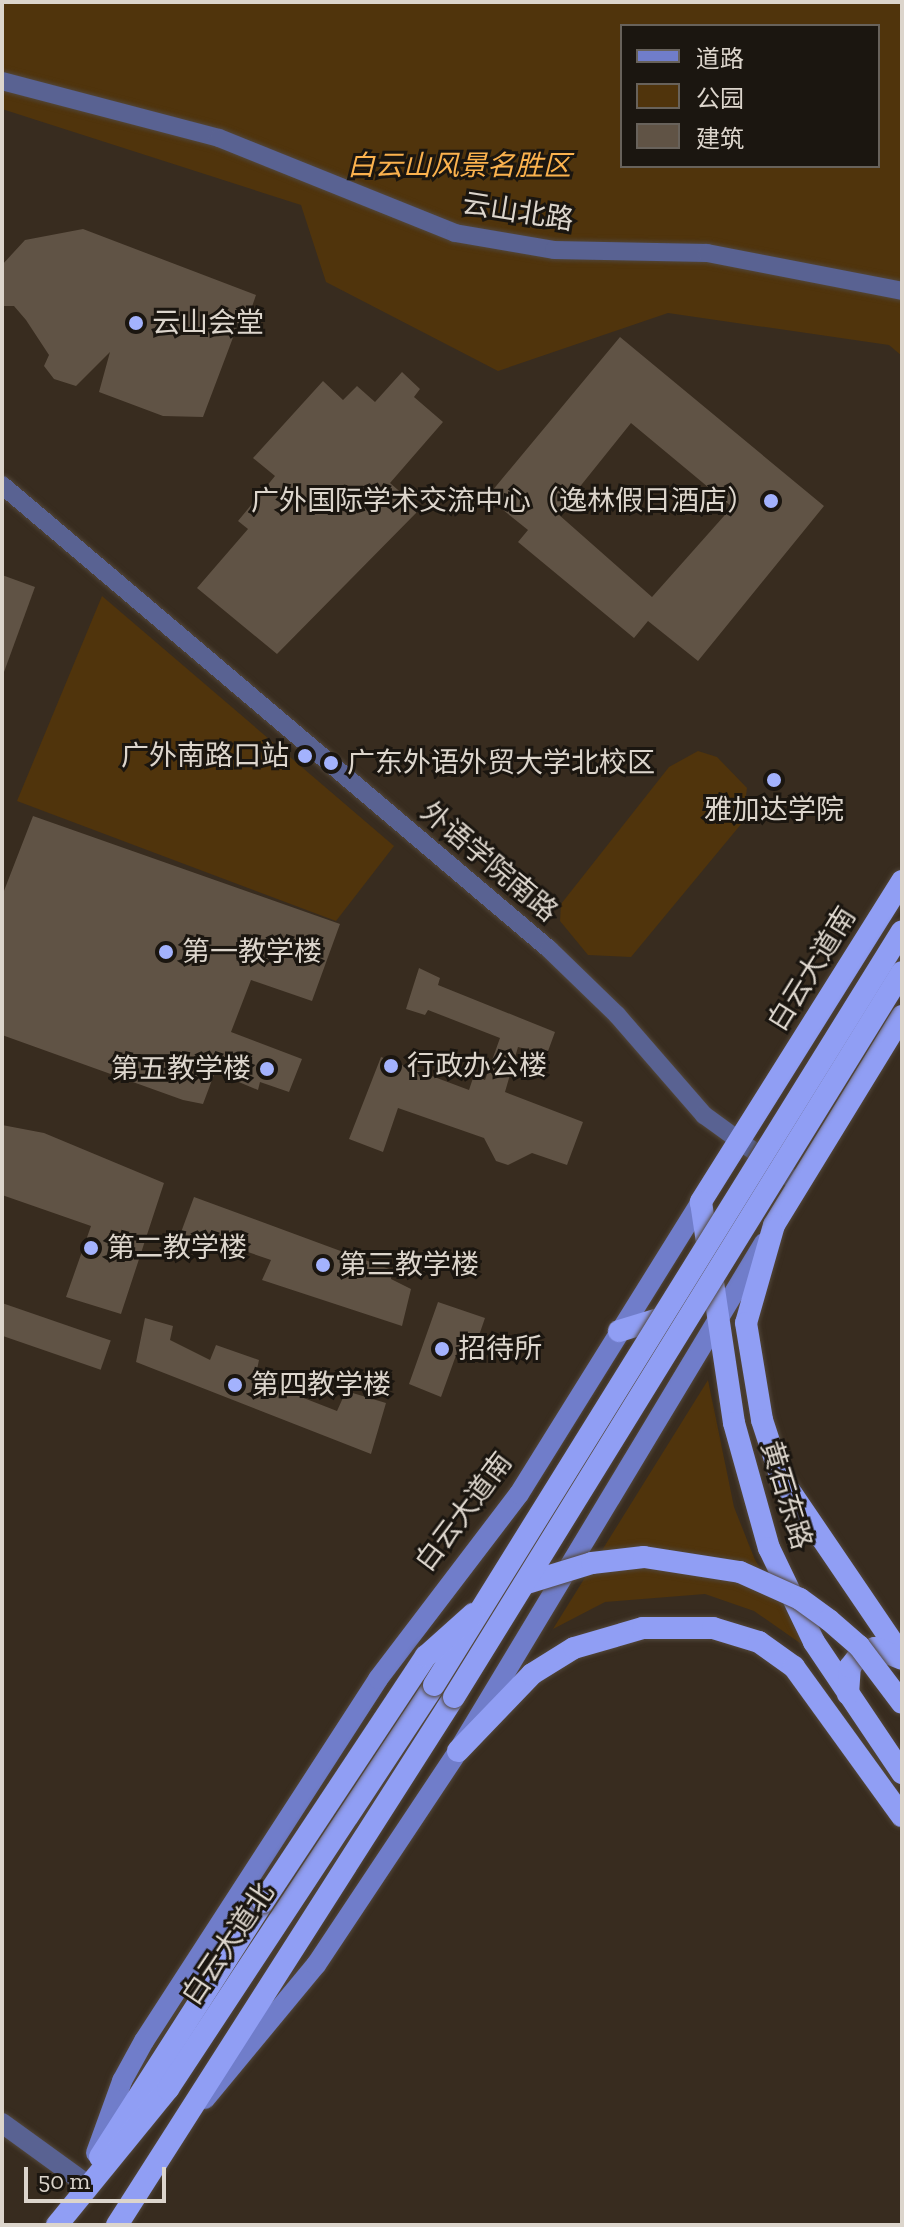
<!DOCTYPE html>
<html>
<head>
<meta charset="utf-8">
<style>
  body { margin:0 }
  #map { position:relative; width:904px; height:2227px; overflow:hidden; background:#382c1f; font-family:"Zilla Slab","Noto Sans SC",serif }
  div>[style] { position:absolute }
  [style*='--x'] { left:calc(var(--x)*1px); top:calc(var(--y)*1px); width:calc(var(--w)*1px); rotate:calc(var(--a)*1deg) }
  .green>* { inset:0; background:#50340c }
  .building>* { inset:0; background:#605345; transform-origin:0 0 }
  .roads { filter:drop-shadow(0 0 2px #52473b) drop-shadow(0 0 2px #52473b) }
  .minor>* { height:18px; margin:-9px; padding:0 9px; transform-origin:9px; border-radius:9px; background:#596292 }
  .tertiary>* { height:20px; margin:-10px; padding:0 10px; transform-origin:10px; border-radius:10px; background:#596292 }
  .secondary>* { height:20px; margin:-10px; padding:0 10px; transform-origin:10px; border-radius:10px; background:#707dca }
  .trunk>* { height:22px; margin:-11px; padding:0 11px; transform-origin:11px; border-radius:11px; background:#909ef4 }
  .bridges { filter:drop-shadow(0 0 2px #52473b) drop-shadow(0 0 2px #52473b) }
  .trunk-bridge>* { height:22px; margin:-11px; padding:0 11px; transform-origin:11px; border-radius:11px; background:#909ef4 }
  .dots>* { width:22px; height:22px; translate:-50% -50%; box-sizing:border-box; border:4px solid #1b1610; border-radius:50% }
  span { translate:-50% -50%; white-space:nowrap; text-align:center; line-height:1.15; -webkit-text-stroke:6px #1b1610; paint-order:stroke }
  .park-label { font-size:28px; color:#fbb24e; font-style:italic }
  .street-label { font-size:28px; color:#dcd5cc }
  .poi-label { font-size:28px; color:#dcd5cc }
  .left { translate:0 -50%; text-align:left }
  .right { translate:-100% -50%; text-align:right }
  .frame { position:absolute; inset:0; border:4px solid #dcd5cc; pointer-events:none }
  .legend { position:absolute; left:620px; top:24px; width:260px; height:144px; box-sizing:border-box; background:#1b1610; border:2px solid #68625b; margin:0; padding:10px 14px; list-style:none; font-size:24px; color:#dcd5cc }
  .legend li { display:flex; align-items:center; gap:16px; height:40px }
  .legend b { width:40px; border:2px solid #68625b }
  .scale { position:absolute; left:24px; top:2167px; width:142px; height:36px; box-sizing:border-box; border:4px solid #dcd5cc; border-top:0; padding-left:10px; font-size:24px; line-height:28px; white-space:nowrap; color:#dcd5cc; -webkit-text-stroke:6px #1b1610; paint-order:stroke }
</style>
</head>
<body>
<div id="map">
  <div class="green">
    <div style="clip-path:polygon(evenodd,2px 2px,902px 2px,902px 356px,889px 345px,668px 313px,498px 371px,326px 282px,301px 205px,2px 109px,2px 2px,622px 26px,878px 26px,878px 166px,622px 166px,622px 26px)"></div>
    <div style="clip-path:polygon(102px 596px,394px 846px,336px 921px,17px 801px)"></div>
    <div style="clip-path:polygon(698px 751px,717px 757px,747px 788px,742px 823px,631px 957px,588px 955px,560px 921px,561px 904px,669px 767px)"></div>
    <div style="clip-path:polygon(708px 1380px,734px 1507px,755px 1560px,810px 1650px,754px 1611px,705px 1594px,605px 1602px,553px 1629px)"></div>
  </div>
  <div class="building">
    <div style="clip-path:polygon(83px 229px,256px 295px,244px 330px,237px 327px,203px 417px,163px 416px,99px 392px,110px 352px,76px 386px,54px 379px,44px 366px,49px 355px,26px 320px,14px 306px,2px 306px,2px 265px,25px 240px)"></div>
    <div style="clip-path:polygon(evenodd,620px 337px,824px 506px,698px 661px,648px 621px,634px 638px,518px 542px,528px 530px,487px 497px,620px 337px,631px 423px,732px 507px,652px 597px,558px 514px,631px 423px)"></div>
    <div style="clip-path:polygon(402px 372px,420px 389px,414px 397px,443px 422px,390px 483px,420px 509px,277px 654px,197px 588px,248px 529px,238px 521px,275px 476px,253px 458px,323px 381px,343px 400px,357px 386px,375px 402px)"></div>
    <div style="clip-path:polygon(2px 575px,35px 587px,4px 672px,2px 672px)"></div>
    <div style="clip-path:polygon(33px 816px,340px 924px,312px 1001px,251px 980px,231px 1032px,302px 1059px,289px 1092px,260px 1082px,258px 1090px,215px 1072px,203px 1104px,183px 1100px,2px 1035px,2px 896px)"></div>
    <div style="clip-path:polygon(419px 968px,440px 978px,438px 985px,555px 1032px,547px 1054px,518px 1047px,505px 1092px,583px 1122px,567px 1165px,532px 1153px,508px 1165px,496px 1161px,484px 1138px,398px 1108px,383px 1152px,349px 1139px,381px 1057px,469px 1090px,474px 1075px,485px 1080px,500px 1038px,428px 1010px,425px 1015px,406px 1009px)"></div>
    <div style="clip-path:polygon(2px 1125px,44px 1133px,164px 1183px,121px 1314px,66px 1297px,91px 1226px,2px 1195px)"></div>
    <div style="clip-path:polygon(194px 1197px,392px 1270px,391px 1279px,411px 1289px,402px 1326px,262px 1280px,271px 1260px,242px 1250px,236px 1257px,180px 1235px)"></div>
    <div style="clip-path:polygon(438px 1302px,485px 1318px,474px 1350px,459px 1347px,441px 1397px,409px 1384px)"></div>
    <div style="left:2px;top:1303px;width:115px;height:31px;rotate:19deg"></div>
    <div style="clip-path:polygon(145px 1318px,173px 1326px,170px 1340px,210px 1360px,216px 1345px,259px 1360px,255px 1379px,337px 1411px,346px 1391px,386px 1403px,371px 1454px,136px 1362px)"></div>
  </div>
  <div class="roads">
    <div class="minor">
      <div style="--x:2;--y:81;--w:224;--a:14.7"></div>
      <div style="--x:219;--y:138;--w:254;--a:21.9"></div>
      <div style="--x:455;--y:233;--w:100;--a:9.7"></div>
      <div style="--x:554;--y:250;--w:153;--a:1.1"></div>
      <div style="--x:707;--y:253;--w:199;--a:11"></div>
      <div style="--x:2;--y:485;--w:717;--a:40.31"></div>
      <div style="--x:549;--y:949;--w:95;--a:44.1"></div>
      <div style="--x:617;--y:1015;--w:133;--a:49"></div>
      <div style="--x:704;--y:1115;--w:117;--a:36"></div>
    </div>
    <div class="tertiary">
      <div style="--x:2;--y:2123;--w:102;--a:35.9"></div>
    </div>
    <div class="secondary">
      <div style="--x:205;--y:2099;--w:174;--a:-50.4"></div>
      <div style="--x:316;--y:1965;--w:257;--a:-56.4"></div>
      <div style="--x:458;--y:1751;--w:593;--a:-58.94"></div>
      <div style="--x:96;--y:2153;--w:77;--a:-70.1"></div>
      <div style="--x:122;--y:2081;--w:46;--a:-61.2"></div>
      <div style="--x:144;--y:2041;--w:431;--a:-57.1"></div>
      <div style="--x:378;--y:1679;--w:233;--a:-52.7"></div>
      <div style="--x:519;--y:1494;--w:344;--a:-58.1"></div>
    </div>
    <div class="trunk">
      <div style="--x:902;--y:881;--w:379;--a:122.1"></div>
      <div style="--x:701;--y:1202;--w:223;--a:81.5"></div>
      <div style="--x:734;--y:1423;--w:130;--a:74.4"></div>
      <div style="--x:769;--y:1548;--w:104;--a:64.4"></div>
      <div style="--x:814;--y:1642;--w:158;--a:56.1"></div>
      <div style="--x:902;--y:1016;--w:245;--a:121.5"></div>
      <div style="--x:774;--y:1225;--w:102;--a:105.9"></div>
      <div style="--x:746;--y:1323;--w:98;--a:80.6"></div>
      <div style="--x:762;--y:1420;--w:61;--a:71.9"></div>
      <div style="--x:781;--y:1478;--w:215;--a:55.8"></div>
      <div style="--x:619;--y:1331;--w:62;--a:-17"></div>
      <div style="--x:848;--y:1694;--w:27;--a:-86"></div>
      <div style="--x:850;--y:1667;--w:16;--a:-52"></div>
      <div style="--x:860;--y:1654;--w:16;--a:-22"></div>
      <div style="--x:875;--y:1648;--w:29;--a:22"></div>
      <div style="--x:458;--y:1751;--w:107;--a:-46.1"></div>
      <div style="--x:532;--y:1674;--w:49;--a:-31.8"></div>
      <div style="--x:574;--y:1648;--w:72;--a:-16.2"></div>
      <div style="--x:643;--y:1628;--w:70;--a:0"></div>
      <div style="--x:713;--y:1628;--w:48;--a:16.9"></div>
      <div style="--x:759;--y:1642;--w:43;--a:35.5"></div>
      <div style="--x:794;--y:1667;--w:184;--a:54.1"></div>
      <div style="--x:100;--y:2157;--w:303;--a:-57.4"></div>
      <div style="--x:57;--y:2225;--w:176;--a:-50.8"></div>
      <div style="--x:168;--y:2089;--w:484;--a:-56.6"></div>
      <div style="--x:117;--y:2225;--w:626;--a:-57.45"></div>
    </div>
  </div>
  <div class="bridges">
    <div class="trunk-bridge">
      <div style="--x:527;--y:1583;--w:68;--a:-17.1"></div>
      <div style="--x:592;--y:1563;--w:52;--a:-6.6"></div>
      <div style="--x:644;--y:1557;--w:97;--a:8.9"></div>
      <div style="--x:740;--y:1572;--w:66;--a:24.2"></div>
      <div style="--x:800;--y:1599;--w:36;--a:36"></div>
      <div style="--x:829;--y:1620;--w:40;--a:41"></div>
      <div style="--x:859;--y:1646;--w:71;--a:53"></div>
      <div style="--x:434;--y:1685;--w:887;--a:-58.17"></div>
      <div style="--x:454;--y:1697;--w:852;--a:-58.29"></div>
      <div style="--x:263;--y:1902;--w:295;--a:-56.5"></div>
      <div style="--x:426;--y:1656;--w:63;--a:-41.8"></div>
    </div>
  </div>
  <div class="dots">
    <div style="left:136px;top:323px;background:#a3b2fd"></div>
    <div style="left:771px;top:501px;background:#a3b2fd"></div>
    <div style="left:305px;top:756px;background:#a3b2fd"></div>
    <div style="left:331px;top:763px;background:#a3b2fd"></div>
    <div style="left:774px;top:780px;background:#a3b2fd"></div>
    <div style="left:166px;top:952px;background:#a3b2fd"></div>
    <div style="left:391px;top:1066px;background:#a3b2fd"></div>
    <div style="left:267px;top:1069px;background:#a3b2fd"></div>
    <div style="left:91px;top:1248px;background:#a3b2fd"></div>
    <div style="left:323px;top:1265px;background:#a3b2fd"></div>
    <div style="left:442px;top:1349px;background:#a3b2fd"></div>
    <div style="left:235px;top:1385px;background:#a3b2fd"></div>
  </div>
  <div class="park-label">
    <span style="left:459px;top:166px">白云山风景名胜区</span>
  </div>
  <div class="street-label">
    <span style="left:518px;top:212px;rotate:9deg">云山北路</span>
    <span style="left:489px;top:862px;rotate:40deg">外语学院南路</span>
    <span style="left:812px;top:969px;rotate:-58deg">白云大道南</span>
    <span style="left:786px;top:1495px;rotate:73deg">黄石东路</span>
    <span style="left:464px;top:1512px;rotate:-53deg">白云大道南</span>
    <span style="left:228px;top:1944px;rotate:-56deg">白云大道北</span>
  </div>
  <div class="poi-label">
    <span class="left" style="left:152px;top:323px">云山会堂</span>
    <span class="right" style="left:755px;top:501px">广外国际学术交流中心（逸林假日酒店）</span>
    <span class="right" style="left:289px;top:756px">广外南路口站</span>
    <span class="left" style="left:347px;top:763px">广东外语外贸大学北校区</span>
    <span style="left:774px;top:810px">雅加达学院</span>
    <span class="left" style="left:182px;top:952px">第一教学楼</span>
    <span class="left" style="left:407px;top:1066px">行政办公楼</span>
    <span class="right" style="left:251px;top:1069px">第五教学楼</span>
    <span class="left" style="left:107px;top:1248px">第二教学楼</span>
    <span class="left" style="left:339px;top:1265px">第三教学楼</span>
    <span class="left" style="left:458px;top:1349px">招待所</span>
    <span class="left" style="left:251px;top:1385px">第四教学楼</span>
  </div>
  <div class="frame"></div>
  <ul class="legend">
  <li><b style="height:10px;background:#707dca"></b>道路</li>
  <li><b style="height:22px;background:#50340c"></b>公园</li>
  <li><b style="height:22px;background:#605345"></b>建筑</li>
  </ul>
  <div class="scale">50 m</div>
</div>
</body>
</html>
